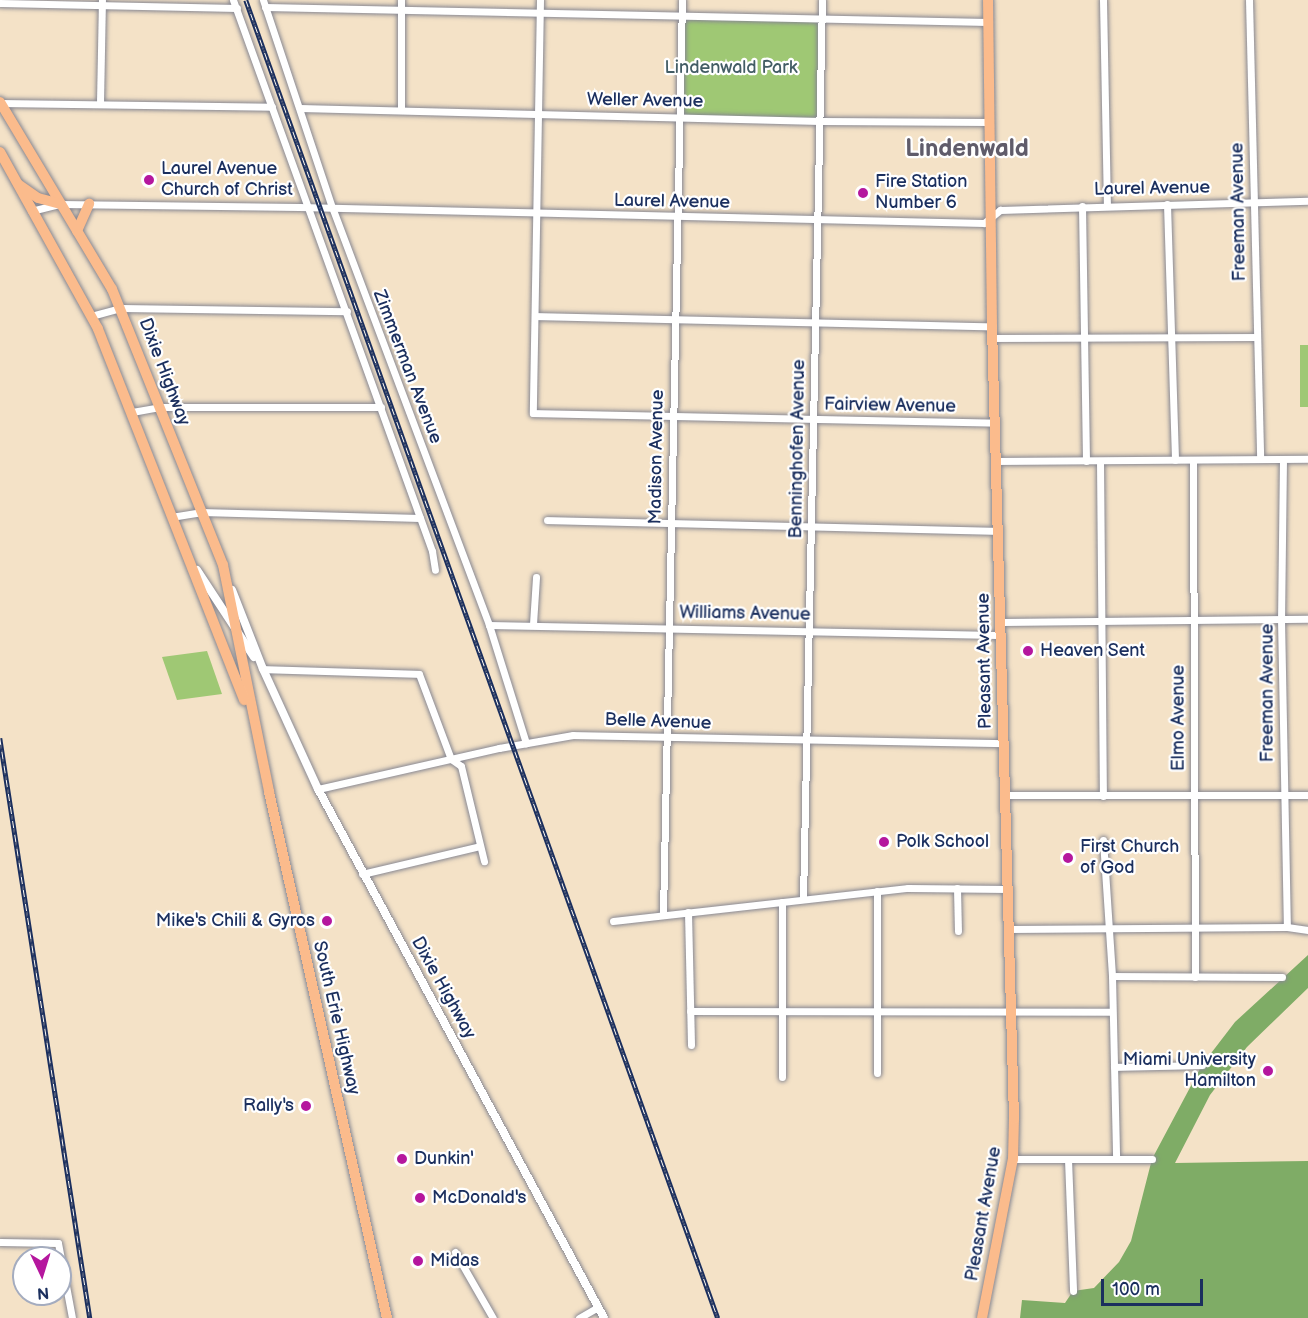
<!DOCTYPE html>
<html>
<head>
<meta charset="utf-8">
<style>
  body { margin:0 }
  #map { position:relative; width:1308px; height:1318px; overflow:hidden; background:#f4e2c7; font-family:"Balsamiq Sans",sans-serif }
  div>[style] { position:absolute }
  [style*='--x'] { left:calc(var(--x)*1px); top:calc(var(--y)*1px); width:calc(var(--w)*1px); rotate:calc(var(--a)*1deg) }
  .green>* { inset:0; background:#9fc874; transform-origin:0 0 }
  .forest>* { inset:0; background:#7fac66 }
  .roads { filter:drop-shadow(0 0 2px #888892) drop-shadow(0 0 2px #888892) }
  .minor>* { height:7px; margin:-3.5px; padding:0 3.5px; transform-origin:3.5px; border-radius:3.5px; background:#fff }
  .tertiary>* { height:8px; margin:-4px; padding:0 4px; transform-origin:4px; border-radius:4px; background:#fff }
  .primary>* { height:10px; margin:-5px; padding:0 5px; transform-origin:5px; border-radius:5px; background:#fbbb8c }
  .rail>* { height:4.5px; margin-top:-2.25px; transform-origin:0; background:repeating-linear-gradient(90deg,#fff 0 7px,#1b2f5e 0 14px); box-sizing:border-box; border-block:2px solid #1b2f5e }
  .dots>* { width:16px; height:16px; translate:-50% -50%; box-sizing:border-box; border:3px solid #fff; border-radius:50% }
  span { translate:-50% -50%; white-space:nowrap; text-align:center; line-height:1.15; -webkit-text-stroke:4.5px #fff; paint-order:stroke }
  .park-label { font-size:18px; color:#435d65 }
  .street-label { font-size:18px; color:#1b2f5e }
  .poi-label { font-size:18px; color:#1b2f5e }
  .left { translate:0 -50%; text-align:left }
  .right { translate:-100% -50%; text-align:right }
  .district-label { font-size:24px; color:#605c6a; font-weight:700 }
  .north { position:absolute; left:12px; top:1246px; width:60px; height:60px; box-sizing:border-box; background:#fff; border:2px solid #a4acbf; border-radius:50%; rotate:176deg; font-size:16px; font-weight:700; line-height:24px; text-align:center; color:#1b2f5e }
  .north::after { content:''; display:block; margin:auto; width:21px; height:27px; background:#b5179e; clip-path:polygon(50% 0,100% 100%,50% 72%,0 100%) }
  .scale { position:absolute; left:1101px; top:1279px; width:102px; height:27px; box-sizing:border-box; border:3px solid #1b2f5e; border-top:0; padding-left:8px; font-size:18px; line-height:21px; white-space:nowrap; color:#1b2f5e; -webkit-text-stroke:4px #fff; paint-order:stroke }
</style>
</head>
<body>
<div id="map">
  <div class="green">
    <div style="left:681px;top:16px;width:141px;height:100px;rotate:2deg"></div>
    <div style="left:1300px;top:345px;width:8px;height:62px"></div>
    <div style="clip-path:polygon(207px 651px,222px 694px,177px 700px,162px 657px)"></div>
  </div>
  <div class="forest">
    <div style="clip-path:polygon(1308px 955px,1308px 988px,1247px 1047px,1210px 1095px,1175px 1163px,1308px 1161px,1308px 1318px,1020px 1318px,1022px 1300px,1065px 1303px,1073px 1291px,1094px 1288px,1119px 1262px,1131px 1241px,1152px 1159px,1202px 1065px,1235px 1022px)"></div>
  </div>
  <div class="roads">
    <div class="minor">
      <div style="--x:233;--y:0;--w:586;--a:70.14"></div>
      <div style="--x:432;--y:551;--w:19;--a:81"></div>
      <div style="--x:263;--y:0;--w:218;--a:71.6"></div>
      <div style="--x:332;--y:207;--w:447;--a:69.4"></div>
      <div style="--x:489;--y:625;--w:124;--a:72.6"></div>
      <div style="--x:540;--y:0;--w:413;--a:91"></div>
      <div style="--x:533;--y:413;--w:462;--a:1.2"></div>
      <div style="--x:1103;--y:0;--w:205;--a:88.9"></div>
      <div style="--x:1249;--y:0;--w:459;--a:88.6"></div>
      <div style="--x:0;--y:3;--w:237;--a:1.2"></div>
      <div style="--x:265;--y:7;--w:723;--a:1.19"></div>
      <div style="--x:0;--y:103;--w:272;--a:0.8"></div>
      <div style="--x:100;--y:103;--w:103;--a:-88.9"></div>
      <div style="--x:300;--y:108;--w:520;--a:1.43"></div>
      <div style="--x:820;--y:121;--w:170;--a:0.3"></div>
      <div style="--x:401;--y:110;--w:110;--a:-90"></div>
      <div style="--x:1167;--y:204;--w:256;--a:88.2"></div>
      <div style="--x:1082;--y:206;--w:255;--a:89.1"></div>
      <div style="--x:31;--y:211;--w:30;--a:-14"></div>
      <div style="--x:60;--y:204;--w:239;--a:0.7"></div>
      <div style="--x:299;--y:207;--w:685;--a:1.34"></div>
      <div style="--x:984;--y:223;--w:21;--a:-39"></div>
      <div style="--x:1000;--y:210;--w:308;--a:-1.7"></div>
      <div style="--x:91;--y:316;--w:31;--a:-15"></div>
      <div style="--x:121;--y:308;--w:226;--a:0.8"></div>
      <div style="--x:536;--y:316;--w:456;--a:1.3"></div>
      <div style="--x:993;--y:338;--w:264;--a:-0.2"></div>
      <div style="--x:132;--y:412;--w:28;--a:-10"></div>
      <div style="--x:160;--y:407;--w:221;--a:0"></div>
      <div style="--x:1283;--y:459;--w:160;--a:90.7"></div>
      <div style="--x:1281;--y:619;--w:308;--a:88.9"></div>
      <div style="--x:1193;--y:460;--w:517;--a:89.78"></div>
      <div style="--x:997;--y:461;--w:311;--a:-0.4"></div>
      <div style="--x:1100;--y:461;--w:335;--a:89.5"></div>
      <div style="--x:171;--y:517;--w:30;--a:-9"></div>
      <div style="--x:201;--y:512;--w:219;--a:1.6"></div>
      <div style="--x:547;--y:520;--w:451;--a:1.4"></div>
      <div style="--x:1002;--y:622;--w:306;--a:-0.6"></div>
      <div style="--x:533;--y:624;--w:47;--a:-86.3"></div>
      <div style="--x:489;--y:625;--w:512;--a:1.12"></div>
      <div style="--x:263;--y:669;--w:156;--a:1.8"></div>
      <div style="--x:419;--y:674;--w:91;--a:69.4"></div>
      <div style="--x:451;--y:759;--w:12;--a:35"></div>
      <div style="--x:461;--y:766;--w:98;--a:76.4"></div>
      <div style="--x:318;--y:789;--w:186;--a:-12.8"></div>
      <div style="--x:499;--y:748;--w:75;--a:-10"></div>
      <div style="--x:573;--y:735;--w:430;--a:1.1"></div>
      <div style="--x:1006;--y:795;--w:302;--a:0"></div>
      <div style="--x:1103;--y:840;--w:136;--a:86.2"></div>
      <div style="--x:1112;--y:976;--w:183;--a:88.7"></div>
      <div style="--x:362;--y:874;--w:121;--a:-13.3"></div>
      <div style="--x:957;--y:888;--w:43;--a:88.7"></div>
      <div style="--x:803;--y:899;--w:899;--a:-88.79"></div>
      <div style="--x:782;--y:902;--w:175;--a:90"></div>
      <div style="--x:688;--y:912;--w:133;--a:88.7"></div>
      <div style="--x:663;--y:914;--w:914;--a:-88.81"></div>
      <div style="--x:613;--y:921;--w:297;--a:-6.4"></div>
      <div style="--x:908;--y:888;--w:100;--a:0.6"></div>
      <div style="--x:1009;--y:929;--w:278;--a:-0.4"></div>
      <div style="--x:1287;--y:927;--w:21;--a:8"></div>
      <div style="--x:1112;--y:976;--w:170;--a:0.3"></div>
      <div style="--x:690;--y:1011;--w:422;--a:0.1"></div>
      <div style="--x:1114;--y:1067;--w:88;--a:-1.3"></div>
      <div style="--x:877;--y:1073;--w:182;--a:-90"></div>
      <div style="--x:1013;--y:1159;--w:139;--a:0"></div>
      <div style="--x:1068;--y:1159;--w:132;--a:87.8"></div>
      <div style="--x:0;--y:1242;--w:58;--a:1"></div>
      <div style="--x:58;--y:1243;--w:76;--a:79.4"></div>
      <div style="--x:455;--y:1252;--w:76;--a:60.1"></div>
      <div style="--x:579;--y:1318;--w:22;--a:-30"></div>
    </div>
    <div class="tertiary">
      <div style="--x:197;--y:570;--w:104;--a:56.8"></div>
      <div style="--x:232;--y:590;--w:85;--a:68.6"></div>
      <div style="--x:263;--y:669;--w:132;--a:65.4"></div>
      <div style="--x:318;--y:789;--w:601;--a:61.6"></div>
    </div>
    <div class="primary">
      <div style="--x:0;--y:102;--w:218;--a:59.1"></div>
      <div style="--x:112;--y:289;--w:297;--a:68.1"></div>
      <div style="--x:223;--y:565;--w:232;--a:78.5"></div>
      <div style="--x:269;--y:792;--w:539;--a:77.36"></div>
      <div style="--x:0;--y:152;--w:202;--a:61"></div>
      <div style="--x:98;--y:329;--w:399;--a:68.5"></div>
      <div style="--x:18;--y:184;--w:24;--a:35"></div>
      <div style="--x:38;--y:198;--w:23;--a:15"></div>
      <div style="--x:77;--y:231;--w:30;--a:-66"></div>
      <div style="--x:982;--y:1318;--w:162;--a:-79"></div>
      <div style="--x:1013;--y:1159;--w:40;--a:-88.6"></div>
      <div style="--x:1014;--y:1119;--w:793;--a:-91.59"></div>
      <div style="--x:992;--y:326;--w:326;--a:-90.7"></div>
    </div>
  </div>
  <div class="rail">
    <div style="--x:246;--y:0;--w:1400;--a:70.3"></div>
    <div style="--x:0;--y:738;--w:587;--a:81.18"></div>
  </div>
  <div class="dots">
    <div style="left:149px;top:180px;background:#b5179e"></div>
    <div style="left:863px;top:193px;background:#b5179e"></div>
    <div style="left:1028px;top:651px;background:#b5179e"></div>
    <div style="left:884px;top:842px;background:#b5179e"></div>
    <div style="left:1068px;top:858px;background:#b5179e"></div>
    <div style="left:327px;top:921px;background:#b5179e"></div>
    <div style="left:1268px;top:1071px;background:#b5179e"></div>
    <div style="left:306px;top:1106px;background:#b5179e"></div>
    <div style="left:402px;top:1159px;background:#b5179e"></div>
    <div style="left:420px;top:1198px;background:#b5179e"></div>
    <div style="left:418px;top:1261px;background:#b5179e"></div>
  </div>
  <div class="park-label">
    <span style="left:731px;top:68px">Lindenwald Park</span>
  </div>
  <div class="street-label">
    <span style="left:645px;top:101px;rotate:1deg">Weller Avenue</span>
    <span style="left:1152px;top:189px;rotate:-1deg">Laurel Avenue</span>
    <span style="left:672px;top:202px;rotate:1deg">Laurel Avenue</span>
    <span style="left:1239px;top:212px;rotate:-91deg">Freeman Avenue</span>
    <span style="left:407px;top:367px;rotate:69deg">Zimmerman Avenue</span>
    <span style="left:164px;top:372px;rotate:69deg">Dixie Highway</span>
    <span style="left:890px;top:406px;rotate:1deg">Fairview Avenue</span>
    <span style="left:798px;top:449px;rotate:-89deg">Benninghofen Avenue</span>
    <span style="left:657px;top:457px;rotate:-89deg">Madison Avenue</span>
    <span style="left:745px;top:614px;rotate:1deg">Williams Avenue</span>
    <span style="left:985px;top:661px;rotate:-91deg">Pleasant Avenue</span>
    <span style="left:1268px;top:693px;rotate:-90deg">Freeman Avenue</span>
    <span style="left:1179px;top:718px;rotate:-90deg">Elmo Avenue</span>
    <span style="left:658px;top:722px;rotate:2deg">Belle Avenue</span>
    <span style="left:443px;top:988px;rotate:61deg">Dixie Highway</span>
    <span style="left:336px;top:1018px;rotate:77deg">South Erie Highway</span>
    <span style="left:984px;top:1214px;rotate:-80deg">Pleasant Avenue</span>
  </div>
  <div class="poi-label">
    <span class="left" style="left:161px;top:180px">Laurel Avenue<br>Church of Christ</span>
    <span class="left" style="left:875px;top:193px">Fire Station<br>Number 6</span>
    <span class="left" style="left:1040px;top:651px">Heaven Sent</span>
    <span class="left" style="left:896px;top:842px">Polk School</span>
    <span class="left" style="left:1080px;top:858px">First Church<br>of God</span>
    <span class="right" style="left:315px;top:921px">Mike's Chili &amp; Gyros</span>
    <span class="right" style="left:1256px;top:1071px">Miami University<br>Hamilton</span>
    <span class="right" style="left:294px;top:1106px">Rally's</span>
    <span class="left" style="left:414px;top:1159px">Dunkin'</span>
    <span class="left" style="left:432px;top:1198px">McDonald's</span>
    <span class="left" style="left:430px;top:1261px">Midas</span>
  </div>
  <div class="district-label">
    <span style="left:967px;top:149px">Lindenwald</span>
  </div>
  <div class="north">N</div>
  <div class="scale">100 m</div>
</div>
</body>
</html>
